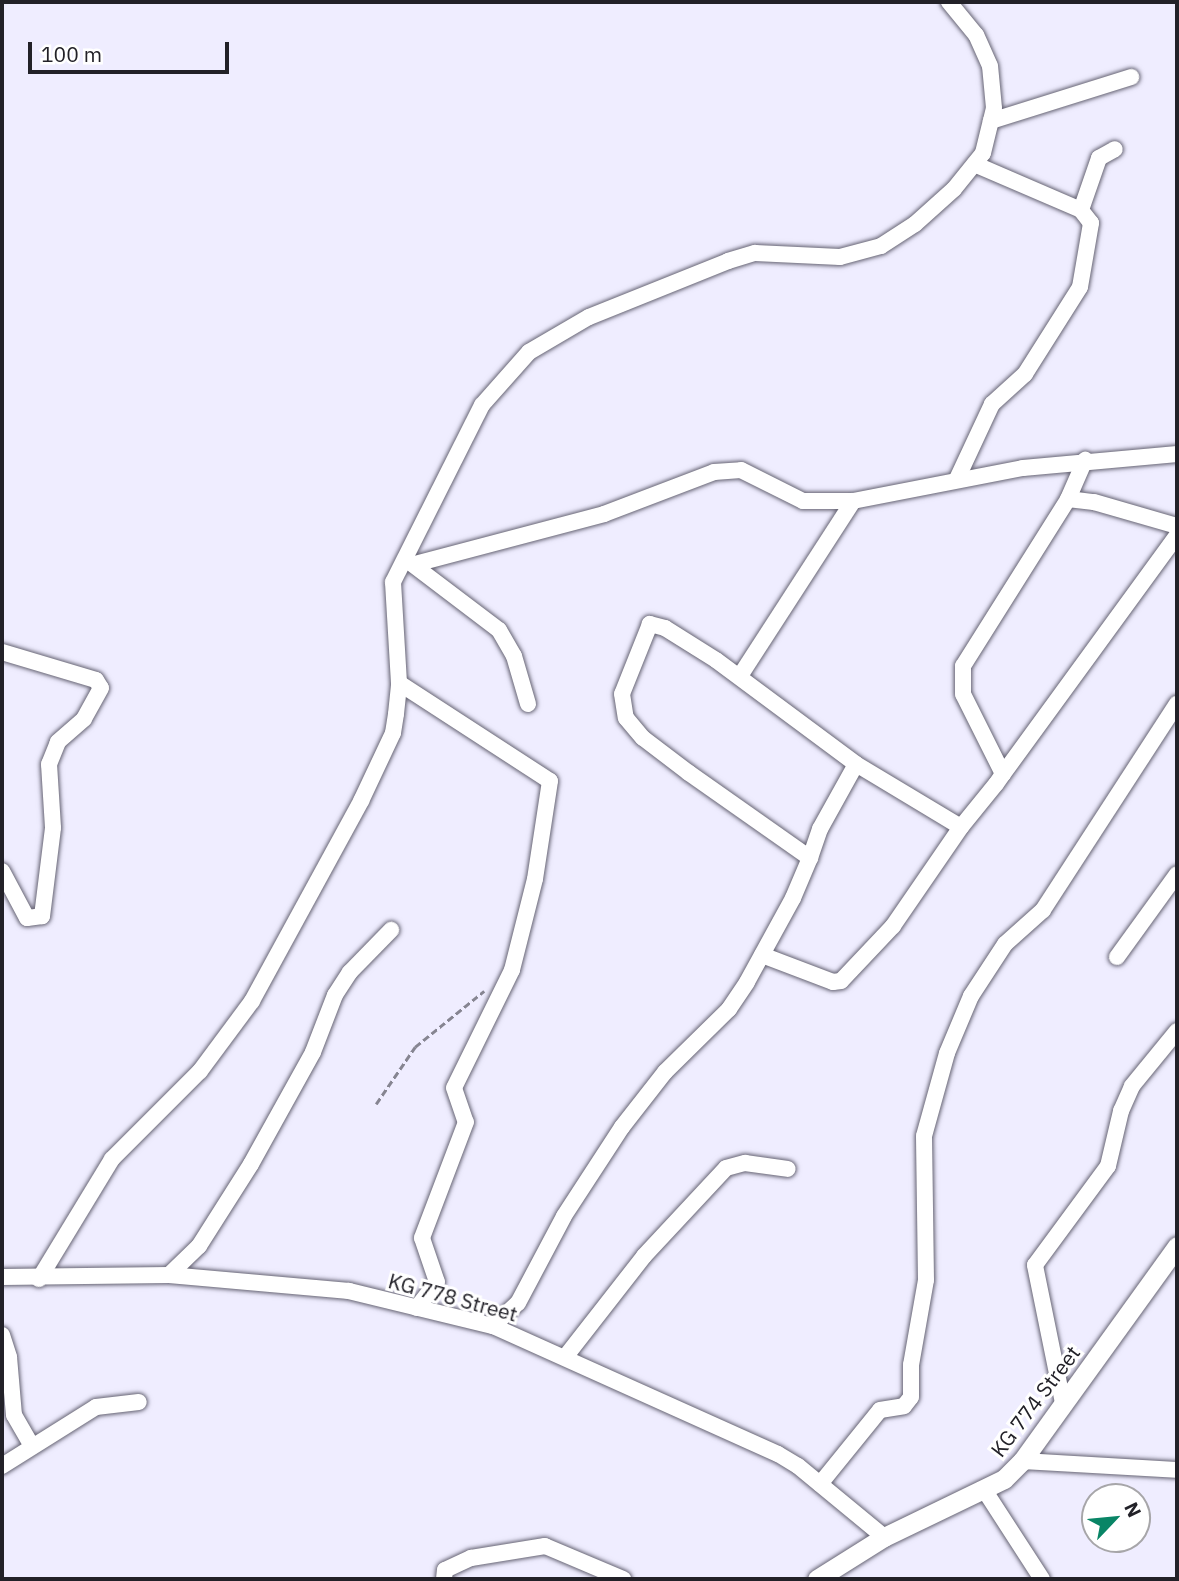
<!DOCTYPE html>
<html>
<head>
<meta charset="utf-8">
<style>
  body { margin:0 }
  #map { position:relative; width:1179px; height:1581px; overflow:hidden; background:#efedff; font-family:"IBM Plex Sans",sans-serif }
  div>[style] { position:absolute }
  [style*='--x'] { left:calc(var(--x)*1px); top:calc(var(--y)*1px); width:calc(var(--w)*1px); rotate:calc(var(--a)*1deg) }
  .path>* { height:2.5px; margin-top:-1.25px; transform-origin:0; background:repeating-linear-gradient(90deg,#868591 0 7px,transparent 0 10.5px) }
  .roads { filter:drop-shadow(0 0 2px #666474) drop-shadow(0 0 2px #666474) }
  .minor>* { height:16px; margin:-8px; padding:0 8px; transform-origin:8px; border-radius:8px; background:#fff }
  .tertiary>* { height:19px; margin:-9.5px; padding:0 9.5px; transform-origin:9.5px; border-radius:9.5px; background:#fff }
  span { translate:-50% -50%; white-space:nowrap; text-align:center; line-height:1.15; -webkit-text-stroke:6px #fff; paint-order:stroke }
  .street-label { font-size:21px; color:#222128 }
  .frame { position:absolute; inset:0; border:4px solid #222128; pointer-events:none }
  .north { position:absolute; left:1081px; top:1483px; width:70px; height:70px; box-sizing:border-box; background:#fff; border:2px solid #a7a6a9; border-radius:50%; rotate:64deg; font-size:19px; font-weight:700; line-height:28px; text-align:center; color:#222128 }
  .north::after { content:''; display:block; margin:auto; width:24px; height:32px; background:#098566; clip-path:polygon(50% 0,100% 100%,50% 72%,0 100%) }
  .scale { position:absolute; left:28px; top:42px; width:201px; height:32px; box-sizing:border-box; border:4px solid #222128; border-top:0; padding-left:9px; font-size:21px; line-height:24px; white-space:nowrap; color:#222128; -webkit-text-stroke:5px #fff; paint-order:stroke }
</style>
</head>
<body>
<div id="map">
  <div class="path">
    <div style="--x:376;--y:1104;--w:69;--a:-55.6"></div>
    <div style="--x:415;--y:1047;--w:89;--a:-39.1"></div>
  </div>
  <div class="roads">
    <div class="minor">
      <div style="--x:991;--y:121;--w:147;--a:-17.4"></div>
      <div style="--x:1081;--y:210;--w:55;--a:-70.9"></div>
      <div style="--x:1099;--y:158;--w:18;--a:-29"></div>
      <div style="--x:957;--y:479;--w:83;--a:-65"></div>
      <div style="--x:992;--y:404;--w:45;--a:-42.3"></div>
      <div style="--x:1025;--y:374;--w:103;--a:-57.7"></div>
      <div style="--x:1080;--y:287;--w:65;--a:-80.2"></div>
      <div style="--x:1091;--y:223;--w:16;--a:-128"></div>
      <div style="--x:1081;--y:210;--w:116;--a:-156.7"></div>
      <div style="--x:1068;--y:499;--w:26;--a:7"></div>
      <div style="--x:1094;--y:502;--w:86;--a:16.1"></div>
      <div style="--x:408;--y:561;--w:114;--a:37.2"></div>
      <div style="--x:499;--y:630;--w:30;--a:60"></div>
      <div style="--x:514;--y:656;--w:50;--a:73.7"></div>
      <div style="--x:415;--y:564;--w:196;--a:-14.8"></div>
      <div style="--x:604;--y:514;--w:118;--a:-20.9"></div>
      <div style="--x:714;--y:472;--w:27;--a:-4"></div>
      <div style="--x:741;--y:470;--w:69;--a:26.6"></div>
      <div style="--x:803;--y:501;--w:50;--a:0"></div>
      <div style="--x:2;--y:652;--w:98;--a:16.6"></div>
      <div style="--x:96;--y:680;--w:9;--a:58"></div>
      <div style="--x:101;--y:688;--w:35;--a:119"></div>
      <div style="--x:84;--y:719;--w:35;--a:139"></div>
      <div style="--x:58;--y:742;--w:24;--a:112"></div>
      <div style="--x:49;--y:764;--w:64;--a:86.4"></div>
      <div style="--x:53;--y:828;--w:89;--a:97.1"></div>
      <div style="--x:42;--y:916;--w:15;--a:172"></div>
      <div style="--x:27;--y:918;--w:53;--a:-118"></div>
      <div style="--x:740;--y:676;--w:208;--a:-57.1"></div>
      <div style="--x:853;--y:501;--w:173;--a:-11"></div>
      <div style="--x:1023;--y:468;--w:155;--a:-5.2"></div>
      <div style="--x:399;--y:683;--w:180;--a:33"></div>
      <div style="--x:550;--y:781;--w:99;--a:98.7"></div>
      <div style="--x:535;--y:879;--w:94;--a:104.2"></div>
      <div style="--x:512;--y:970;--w:131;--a:116.2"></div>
      <div style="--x:454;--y:1088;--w:36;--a:71"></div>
      <div style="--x:466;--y:1122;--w:124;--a:110.8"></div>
      <div style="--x:422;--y:1238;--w:46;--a:71.2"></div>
      <div style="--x:437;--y:1282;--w:33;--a:128"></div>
      <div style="--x:856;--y:764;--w:122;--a:31"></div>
      <div style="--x:961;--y:827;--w:55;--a:-50.9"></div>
      <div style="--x:996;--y:784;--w:12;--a:-55"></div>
      <div style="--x:1003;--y:774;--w:89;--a:-116.6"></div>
      <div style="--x:963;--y:694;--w:28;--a:-90"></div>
      <div style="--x:963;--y:666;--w:197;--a:-57.8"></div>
      <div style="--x:1068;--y:499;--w:43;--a:-66.4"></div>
      <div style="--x:1003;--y:774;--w:296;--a:-53.9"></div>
      <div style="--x:762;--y:955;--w:76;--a:20.8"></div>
      <div style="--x:833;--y:982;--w:8;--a:-7"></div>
      <div style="--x:841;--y:981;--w:76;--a:-46.6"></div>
      <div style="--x:893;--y:926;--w:120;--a:-55.5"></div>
      <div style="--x:1117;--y:957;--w:102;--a:-54.1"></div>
      <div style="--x:169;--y:1275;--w:42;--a:-44"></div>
      <div style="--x:199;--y:1246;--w:97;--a:-57.6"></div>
      <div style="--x:251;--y:1164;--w:128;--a:-61"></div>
      <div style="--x:313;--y:1052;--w:61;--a:-68.9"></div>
      <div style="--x:335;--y:995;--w:27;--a:-57"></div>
      <div style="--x:350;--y:972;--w:59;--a:-45.7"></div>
      <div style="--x:2;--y:1277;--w:167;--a:-0.7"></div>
      <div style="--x:169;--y:1275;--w:181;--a:5.1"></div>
      <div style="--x:349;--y:1291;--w:148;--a:13.7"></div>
      <div style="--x:493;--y:1326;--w:312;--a:24.2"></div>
      <div style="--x:778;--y:1454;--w:23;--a:31"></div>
      <div style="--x:798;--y:1466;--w:112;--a:39.5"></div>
      <div style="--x:39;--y:1279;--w:140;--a:-58.7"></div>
      <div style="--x:112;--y:1159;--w:124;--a:-45"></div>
      <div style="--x:200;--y:1071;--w:87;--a:-53.4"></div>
      <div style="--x:252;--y:1001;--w:228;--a:-61.4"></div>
      <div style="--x:361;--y:801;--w:75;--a:-64.8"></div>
      <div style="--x:393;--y:733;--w:19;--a:-81"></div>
      <div style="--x:396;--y:714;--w:31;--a:-84"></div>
      <div style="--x:399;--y:683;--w:101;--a:-93.4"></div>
      <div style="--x:393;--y:582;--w:198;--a:-63.3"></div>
      <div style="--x:482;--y:405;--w:71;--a:-48.4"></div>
      <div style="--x:529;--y:352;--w:69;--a:-30.3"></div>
      <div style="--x:589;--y:317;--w:150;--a:-21.9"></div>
      <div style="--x:728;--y:261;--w:28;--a:-17"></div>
      <div style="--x:755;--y:253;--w:85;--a:2.7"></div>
      <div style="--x:840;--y:257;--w:42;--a:-15"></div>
      <div style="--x:881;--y:246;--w:40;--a:-32.9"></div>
      <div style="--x:915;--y:224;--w:52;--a:-41.9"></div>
      <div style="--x:954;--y:189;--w:46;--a:-51.1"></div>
      <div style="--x:983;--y:153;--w:46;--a:-76.3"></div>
      <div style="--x:994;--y:108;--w:42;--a:-95.4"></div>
      <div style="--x:990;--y:66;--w:34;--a:-114"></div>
      <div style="--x:976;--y:35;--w:43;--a:-129.3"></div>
      <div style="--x:493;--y:1326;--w:34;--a:-43"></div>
      <div style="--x:518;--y:1303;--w:98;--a:-62.1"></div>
      <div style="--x:564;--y:1216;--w:106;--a:-56.9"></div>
      <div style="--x:622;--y:1127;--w:70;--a:-52"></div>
      <div style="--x:665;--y:1072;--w:90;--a:-44.5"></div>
      <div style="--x:729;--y:1009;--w:32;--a:-56"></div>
      <div style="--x:747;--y:982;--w:96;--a:-61.3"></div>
      <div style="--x:793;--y:898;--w:43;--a:-67"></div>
      <div style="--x:810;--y:858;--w:31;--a:-71"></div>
      <div style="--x:820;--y:829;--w:74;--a:-61"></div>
      <div style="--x:856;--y:764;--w:174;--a:-143.4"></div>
      <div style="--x:716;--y:660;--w:60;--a:-147.9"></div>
      <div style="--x:665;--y:628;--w:16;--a:-165"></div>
      <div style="--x:650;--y:624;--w:75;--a:111.8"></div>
      <div style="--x:622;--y:694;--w:24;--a:81"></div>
      <div style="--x:626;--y:718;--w:26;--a:50"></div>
      <div style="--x:643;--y:738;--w:58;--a:37.3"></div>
      <div style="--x:689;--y:773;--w:148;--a:35.1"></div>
      <div style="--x:2;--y:1335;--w:23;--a:72"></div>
      <div style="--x:9;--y:1357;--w:58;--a:85.1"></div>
      <div style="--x:14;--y:1415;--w:34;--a:60"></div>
      <div style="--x:566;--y:1356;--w:127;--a:-52"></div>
      <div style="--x:644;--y:1256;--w:120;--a:-47"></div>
      <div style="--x:726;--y:1168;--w:20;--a:-15"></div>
      <div style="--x:745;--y:1163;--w:43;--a:7.9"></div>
      <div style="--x:1063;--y:1403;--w:141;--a:-101.5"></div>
      <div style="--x:1035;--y:1265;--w:123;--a:-53.6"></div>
      <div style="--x:1108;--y:1166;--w:57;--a:-76.7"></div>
      <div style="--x:1121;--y:1111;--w:27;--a:-66"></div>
      <div style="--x:1132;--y:1086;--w:71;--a:-50.7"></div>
      <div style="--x:1022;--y:1461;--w:155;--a:3.3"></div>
      <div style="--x:2;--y:1466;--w:111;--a:-32.1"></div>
      <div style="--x:96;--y:1407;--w:43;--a:-6.6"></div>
      <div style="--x:820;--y:1484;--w:95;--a:-51"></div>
      <div style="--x:880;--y:1410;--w:24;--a:-9"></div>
      <div style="--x:904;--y:1406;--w:11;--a:-52"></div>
      <div style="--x:911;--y:1397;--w:32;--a:-90"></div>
      <div style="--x:911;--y:1365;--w:86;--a:-80"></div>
      <div style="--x:926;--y:1280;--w:144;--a:-90.8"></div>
      <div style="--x:924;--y:1136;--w:86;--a:-74.5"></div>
      <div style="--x:947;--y:1053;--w:62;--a:-67.2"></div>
      <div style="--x:971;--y:996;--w:62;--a:-56.8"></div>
      <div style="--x:1005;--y:944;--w:51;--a:-41.8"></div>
      <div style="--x:1043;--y:910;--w:246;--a:-57"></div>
      <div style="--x:985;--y:1491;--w:105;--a:57.1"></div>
      <div style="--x:444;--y:1579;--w:9;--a:-84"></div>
      <div style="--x:445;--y:1570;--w:29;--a:-25"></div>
      <div style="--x:471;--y:1558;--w:75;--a:-9.2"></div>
      <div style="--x:545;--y:1546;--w:85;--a:22.9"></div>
    </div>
    <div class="tertiary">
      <div style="--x:817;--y:1579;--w:79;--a:-32.1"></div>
      <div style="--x:884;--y:1537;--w:133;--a:-25.8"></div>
      <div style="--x:1004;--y:1479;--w:25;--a:-45"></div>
      <div style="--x:1022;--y:1461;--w:265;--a:-54.2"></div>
    </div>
  </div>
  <div class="street-label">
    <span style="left:453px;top:1297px;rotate:15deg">KG 778 Street</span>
    <span style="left:1035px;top:1401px;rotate:-53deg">KG 774 Street</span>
  </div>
  <div class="frame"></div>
  <div class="north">N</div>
  <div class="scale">100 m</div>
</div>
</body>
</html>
